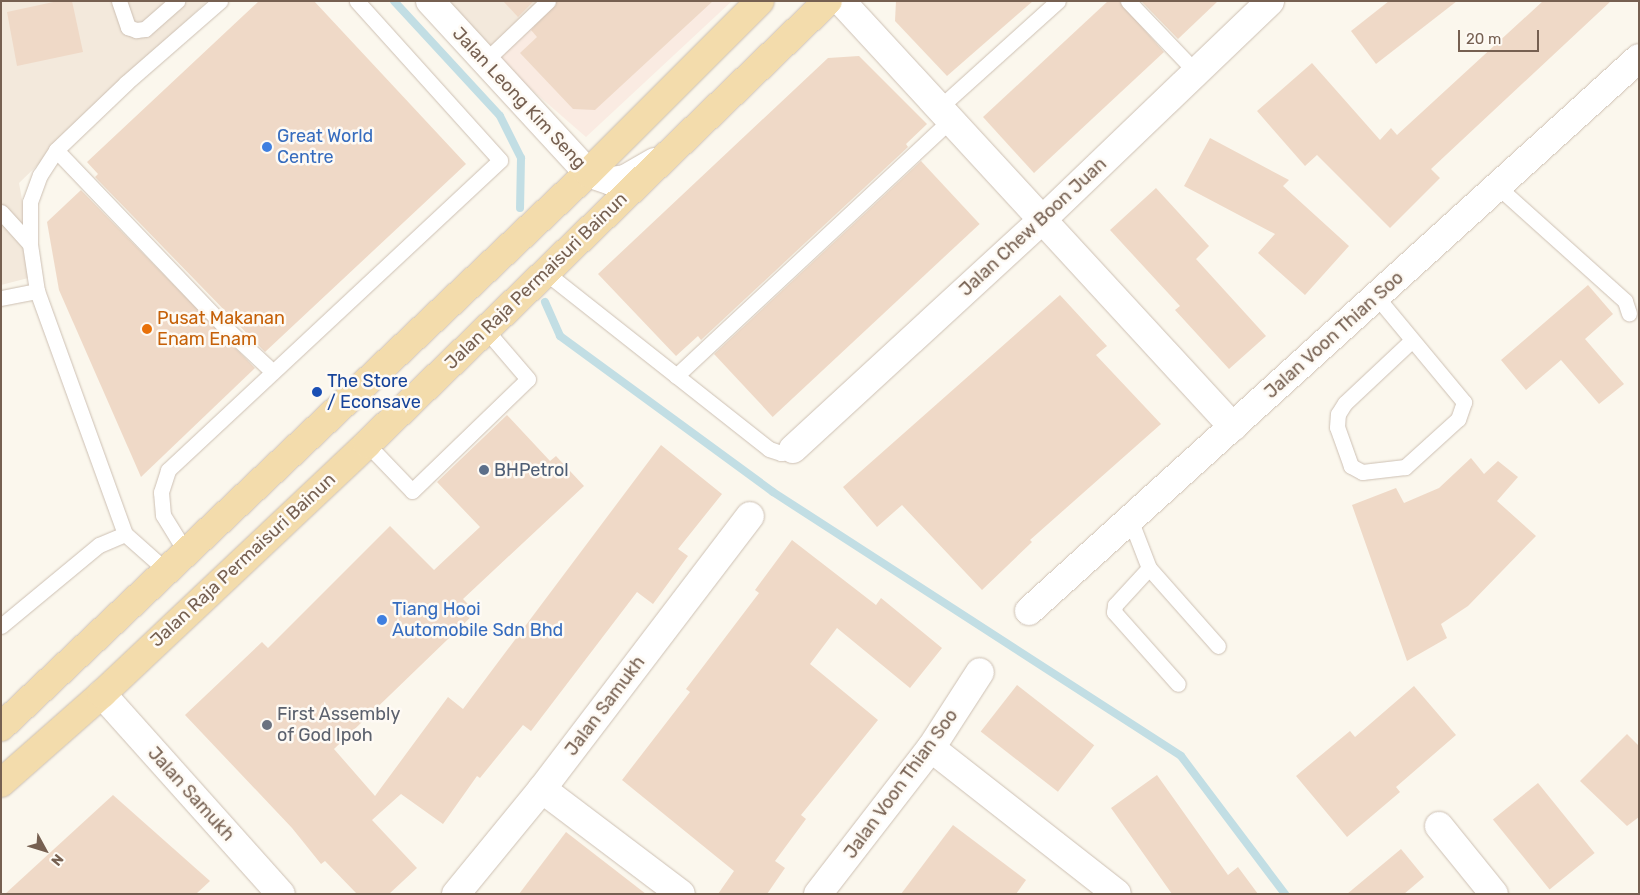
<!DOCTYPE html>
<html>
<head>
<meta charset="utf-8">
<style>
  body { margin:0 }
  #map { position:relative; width:1640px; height:895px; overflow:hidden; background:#fbf7ed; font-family:Rubik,sans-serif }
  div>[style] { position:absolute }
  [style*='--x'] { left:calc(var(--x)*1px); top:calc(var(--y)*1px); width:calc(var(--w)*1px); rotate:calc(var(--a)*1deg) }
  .residential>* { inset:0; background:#f3e9dc }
  .commercial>* { inset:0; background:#faebe2 }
  .stream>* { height:8px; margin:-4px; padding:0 4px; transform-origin:4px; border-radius:4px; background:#c2dee4 }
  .building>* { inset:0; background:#efd9c7; transform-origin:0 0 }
  .roads { filter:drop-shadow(0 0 1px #cdc0b3) drop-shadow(0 0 1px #cdc0b3) }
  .service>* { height:15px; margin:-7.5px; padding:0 7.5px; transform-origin:7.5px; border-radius:7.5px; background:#fff }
  .minor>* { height:28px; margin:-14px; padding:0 14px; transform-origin:14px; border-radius:14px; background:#fff }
  .primary>* { height:28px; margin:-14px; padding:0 14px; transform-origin:14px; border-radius:14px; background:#f3dcac }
  .dots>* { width:14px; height:14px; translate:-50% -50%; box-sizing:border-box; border:2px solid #fefaf4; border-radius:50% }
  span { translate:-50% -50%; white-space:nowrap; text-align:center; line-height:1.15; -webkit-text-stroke:5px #fefaf4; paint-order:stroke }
  .street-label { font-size:18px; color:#766051 }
  .shop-label { font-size:18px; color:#366cbe }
  .left { translate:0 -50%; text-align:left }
  .food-label { font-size:18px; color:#c56008 }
  .transit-label { font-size:18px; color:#164399 }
  .service-label { font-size:18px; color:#4e5e75 }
  .worship-label { font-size:18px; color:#5b616d }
  .frame { position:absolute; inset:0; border:2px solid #766051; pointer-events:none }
  .north { position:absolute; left:20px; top:825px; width:50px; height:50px; -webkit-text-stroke:4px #fefaf4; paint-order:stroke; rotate:129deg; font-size:14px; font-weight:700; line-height:20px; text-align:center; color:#766051 }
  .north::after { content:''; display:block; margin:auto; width:18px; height:22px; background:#766051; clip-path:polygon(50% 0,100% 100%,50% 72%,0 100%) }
  .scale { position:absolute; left:1458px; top:30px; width:81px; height:22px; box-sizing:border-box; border:2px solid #766051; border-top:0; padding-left:6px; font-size:15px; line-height:18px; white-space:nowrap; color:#766051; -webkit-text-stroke:4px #fefaf4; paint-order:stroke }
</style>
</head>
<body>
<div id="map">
  <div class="residential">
    <div style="clip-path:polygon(1px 1px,207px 1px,19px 183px,36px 276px,1px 285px)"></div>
    <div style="clip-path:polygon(437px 1px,541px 1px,487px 51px)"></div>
  </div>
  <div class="commercial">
    <div style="clip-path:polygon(541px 1px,732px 1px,586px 137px,487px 51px)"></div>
  </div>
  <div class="stream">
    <div style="--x:394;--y:1;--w:156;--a:47.3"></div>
    <div style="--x:500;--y:116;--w:47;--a:63.4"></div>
    <div style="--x:521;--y:158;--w:50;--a:91.1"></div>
    <div style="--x:545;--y:302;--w:37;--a:66"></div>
    <div style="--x:560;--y:336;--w:264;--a:36.2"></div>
    <div style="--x:773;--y:492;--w:486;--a:32.9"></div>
    <div style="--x:1181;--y:756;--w:173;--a:53"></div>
  </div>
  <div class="building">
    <div style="clip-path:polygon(58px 1px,72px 1px,83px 52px,17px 66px,7px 12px)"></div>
    <div style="clip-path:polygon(259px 1px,314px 1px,466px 164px,265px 352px,95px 177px,98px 174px,87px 162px)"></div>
    <div style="clip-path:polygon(503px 1px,534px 1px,518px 17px)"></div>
    <div style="clip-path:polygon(557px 1px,713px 1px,595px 110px,573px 109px,520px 53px,537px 37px,531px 30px)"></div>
    <div style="clip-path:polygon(896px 1px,1033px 1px,947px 76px,895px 21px)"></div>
    <div style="clip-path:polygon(1108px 1px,1119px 1px,1164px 52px,1034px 173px,983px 117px)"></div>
    <div style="clip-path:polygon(1141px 1px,1218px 1px,1178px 39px)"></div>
    <div style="clip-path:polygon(1389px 1px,1457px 1px,1376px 64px,1351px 31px)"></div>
    <div style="clip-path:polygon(1543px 1px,1611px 1px,1431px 169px,1440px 178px,1390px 228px,1317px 155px,1305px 166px,1257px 111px,1312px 63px,1380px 140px,1391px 128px,1397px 135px)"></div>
    <div style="clip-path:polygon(859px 56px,927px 124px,906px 144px,908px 147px,701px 340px,698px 336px,676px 356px,598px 274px,828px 58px)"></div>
    <div style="clip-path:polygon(1210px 138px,1289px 180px,1283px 186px,1349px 246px,1305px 295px,1258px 253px,1275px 234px,1184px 186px)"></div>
    <div style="left:921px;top:161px;width:86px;height:283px;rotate:47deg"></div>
    <div style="clip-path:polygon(1156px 188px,1209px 246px,1196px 259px,1266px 336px,1229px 369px,1175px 310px,1180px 306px,1110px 230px)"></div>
    <div style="clip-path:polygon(81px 190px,255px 368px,141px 477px,59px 290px,47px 222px)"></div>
    <div style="clip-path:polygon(1588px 285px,1613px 314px,1585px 339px,1624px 384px,1599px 404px,1561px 360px,1526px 390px,1501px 360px)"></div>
    <div style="clip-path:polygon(1060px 295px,1107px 346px,1096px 355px,1161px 424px,1030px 540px,1032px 542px,982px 590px,902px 505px,877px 527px,843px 487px)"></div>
    <div style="clip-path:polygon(507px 415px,550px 461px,556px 456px,584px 486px,463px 599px,476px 612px,334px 749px,375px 796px,448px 697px,463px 709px,661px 445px,722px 494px,678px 549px,688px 556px,653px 604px,637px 592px,531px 731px,523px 725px,480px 778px,477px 776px,443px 824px,401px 794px,372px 820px,417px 868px,389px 894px,357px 894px,325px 861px,321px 864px,292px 828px,185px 715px,262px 642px,268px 648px,390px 526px,434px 570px,480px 527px,437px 482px)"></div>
    <div style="clip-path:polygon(1471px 458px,1484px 474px,1498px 461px,1518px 477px,1497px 501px,1536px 536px,1468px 606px,1441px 624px,1447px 638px,1407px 661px,1352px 505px,1396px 488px,1404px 503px,1439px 488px)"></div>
    <div style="clip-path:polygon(792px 540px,876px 605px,881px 598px,942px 648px,910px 688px,837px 628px,810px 664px,878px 720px,801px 815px,806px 819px,775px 861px,785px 868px,767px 894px,718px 894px,734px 871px,622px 780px,690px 692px,686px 689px,759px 593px,755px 590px)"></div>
    <div style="left:1017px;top:685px;width:98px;height:59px;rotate:38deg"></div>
    <div style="clip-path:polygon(1414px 686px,1456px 735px,1396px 787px,1400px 792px,1347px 837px,1296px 776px,1350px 731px,1355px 737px)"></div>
    <div style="clip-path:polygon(1627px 734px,1639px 746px,1639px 817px,1627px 826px,1580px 781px)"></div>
    <div style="clip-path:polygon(1157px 775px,1228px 875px,1238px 867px,1258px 894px,1172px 894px,1111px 808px)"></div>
    <div style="left:1538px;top:783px;width:90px;height:58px;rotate:51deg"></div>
    <div style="clip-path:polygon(113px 795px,210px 881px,196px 894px,5px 894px)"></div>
    <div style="clip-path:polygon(953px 825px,1026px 880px,1016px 894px,901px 894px)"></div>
    <div style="clip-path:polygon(566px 832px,646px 894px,519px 894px)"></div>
    <div style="clip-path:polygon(1401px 849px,1424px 877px,1404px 894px,1347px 894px)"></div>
  </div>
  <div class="roads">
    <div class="service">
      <div style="--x:119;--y:1;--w:28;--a:71"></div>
      <div style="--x:128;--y:27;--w:9;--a:21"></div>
      <div style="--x:136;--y:30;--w:9;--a:-6"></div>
      <div style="--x:145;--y:29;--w:43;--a:-41.2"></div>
      <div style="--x:1128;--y:1;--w:97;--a:46.3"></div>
      <div style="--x:485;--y:61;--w:87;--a:-43.6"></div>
      <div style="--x:939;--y:108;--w:160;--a:-42"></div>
      <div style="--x:56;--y:150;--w:248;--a:46.3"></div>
      <div style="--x:227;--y:329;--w:62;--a:43"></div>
      <div style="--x:1497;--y:186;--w:172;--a:41.9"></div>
      <div style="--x:1625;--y:301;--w:13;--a:72"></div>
      <div style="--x:1;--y:212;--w:43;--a:47.8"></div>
      <div style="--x:545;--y:272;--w:285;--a:38.3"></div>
      <div style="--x:769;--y:449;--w:13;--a:18"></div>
      <div style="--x:781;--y:453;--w:13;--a:-18"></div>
      <div style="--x:1376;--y:296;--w:138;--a:50.3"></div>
      <div style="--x:1464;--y:402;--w:18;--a:109"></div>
      <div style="--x:1458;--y:419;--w:72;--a:137.8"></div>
      <div style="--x:1405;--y:467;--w:43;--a:173.4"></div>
      <div style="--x:1362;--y:472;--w:13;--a:-151"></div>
      <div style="--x:1351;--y:466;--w:41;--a:-109.7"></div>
      <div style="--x:1337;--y:427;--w:13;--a:-86"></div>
      <div style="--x:1338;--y:414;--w:13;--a:-58"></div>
      <div style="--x:1345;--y:403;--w:91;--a:-43.2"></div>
      <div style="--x:1;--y:298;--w:37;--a:-11"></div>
      <div style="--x:676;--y:376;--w:376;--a:-43"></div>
      <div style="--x:367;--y:444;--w:65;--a:46.2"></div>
      <div style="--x:412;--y:491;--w:161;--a:-44"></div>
      <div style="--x:528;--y:379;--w:65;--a:-130.6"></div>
      <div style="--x:1130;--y:519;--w:53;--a:68.8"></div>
      <div style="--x:1149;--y:568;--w:104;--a:48.5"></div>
      <div style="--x:187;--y:554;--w:46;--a:-121.6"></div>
      <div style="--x:163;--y:515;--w:23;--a:-95"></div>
      <div style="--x:161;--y:492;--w:23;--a:-72"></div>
      <div style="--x:168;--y:470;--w:454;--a:-43"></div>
      <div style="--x:500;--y:160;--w:214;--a:-132"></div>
      <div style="--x:1149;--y:568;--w:50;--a:132.6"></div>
      <div style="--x:1115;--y:605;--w:7;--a:98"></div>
      <div style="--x:1114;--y:612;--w:96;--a:48.4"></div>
      <div style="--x:168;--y:572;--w:57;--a:-138.5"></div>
      <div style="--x:125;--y:534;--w:258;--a:-109.9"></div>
      <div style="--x:37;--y:291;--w:48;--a:-98.5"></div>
      <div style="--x:30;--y:244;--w:42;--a:-90"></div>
      <div style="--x:30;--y:202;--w:29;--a:-70"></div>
      <div style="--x:40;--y:175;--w:30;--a:-57"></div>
      <div style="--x:56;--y:150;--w:97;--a:-43.7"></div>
      <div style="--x:126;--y:83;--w:125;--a:-41.1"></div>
      <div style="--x:1;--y:626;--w:127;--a:-39.6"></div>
      <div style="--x:99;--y:545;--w:28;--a:-23"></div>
    </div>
    <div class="minor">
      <div style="--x:430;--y:1;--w:234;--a:47.4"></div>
      <div style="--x:588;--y:173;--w:24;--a:19"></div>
      <div style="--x:611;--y:181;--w:14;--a:-8"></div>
      <div style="--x:625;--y:179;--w:34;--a:-30"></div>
      <div style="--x:841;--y:1;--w:579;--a:47.38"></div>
      <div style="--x:793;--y:449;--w:338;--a:-42.6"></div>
      <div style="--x:1042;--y:220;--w:316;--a:-43.8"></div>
      <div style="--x:1029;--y:611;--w:823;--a:-42.19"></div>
      <div style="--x:102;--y:694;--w:268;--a:48.2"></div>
      <div style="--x:931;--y:748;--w:236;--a:38.1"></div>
      <div style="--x:542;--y:789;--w:174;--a:37.1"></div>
      <div style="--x:1439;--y:826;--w:87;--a:51"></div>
      <div style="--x:456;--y:894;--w:136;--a:-50.7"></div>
      <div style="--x:542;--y:789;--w:343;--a:-52.7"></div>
      <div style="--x:818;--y:894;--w:185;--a:-52.3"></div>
      <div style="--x:931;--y:748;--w:90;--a:-57.2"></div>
    </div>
    <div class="primary">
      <div style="--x:1;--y:727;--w:807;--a:-43.34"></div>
      <div style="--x:588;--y:173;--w:243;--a:-45"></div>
      <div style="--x:1;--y:783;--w:135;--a:-41.4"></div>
      <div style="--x:102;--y:694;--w:364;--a:-43.3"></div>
      <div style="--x:367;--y:444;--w:639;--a:-43.86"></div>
    </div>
  </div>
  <div class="dots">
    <div style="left:267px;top:147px;background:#3f7fe0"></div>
    <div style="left:147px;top:329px;background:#e8710a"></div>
    <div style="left:317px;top:392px;background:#1a4fb4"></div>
    <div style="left:484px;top:470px;background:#5c6f8a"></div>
    <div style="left:382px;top:620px;background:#3f7fe0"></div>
    <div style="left:267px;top:725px;background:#6b7280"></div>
  </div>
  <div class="street-label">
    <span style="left:519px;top:98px;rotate:47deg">Jalan Leong Kim Seng</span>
    <span style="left:1033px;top:227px;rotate:-43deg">Jalan Chew Boon Juan</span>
    <span style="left:536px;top:281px;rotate:-44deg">Jalan Raja Permaisuri Bainun</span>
    <span style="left:1334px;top:335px;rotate:-42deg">Jalan Voon Thian Soo</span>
    <span style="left:243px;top:560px;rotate:-43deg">Jalan Raja Permaisuri Bainun</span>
    <span style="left:605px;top:706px;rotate:-53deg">Jalan Samukh</span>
    <span style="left:901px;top:784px;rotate:-54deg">Jalan Voon Thian Soo</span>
    <span style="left:191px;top:794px;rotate:48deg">Jalan Samukh</span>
  </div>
  <div class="shop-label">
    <span class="left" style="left:277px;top:147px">Great World<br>Centre</span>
    <span class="left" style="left:392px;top:620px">Tiang Hooi<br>Automobile Sdn Bhd</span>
  </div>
  <div class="food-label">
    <span class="left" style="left:157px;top:329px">Pusat Makanan<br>Enam Enam</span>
  </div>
  <div class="transit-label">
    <span class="left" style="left:327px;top:392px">The Store<br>/ Econsave</span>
  </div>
  <div class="service-label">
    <span class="left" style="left:494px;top:470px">BHPetrol</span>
  </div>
  <div class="worship-label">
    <span class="left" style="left:277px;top:725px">First Assembly<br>of God Ipoh</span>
  </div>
  <div class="frame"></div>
  <div class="north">N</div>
  <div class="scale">20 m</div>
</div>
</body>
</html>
